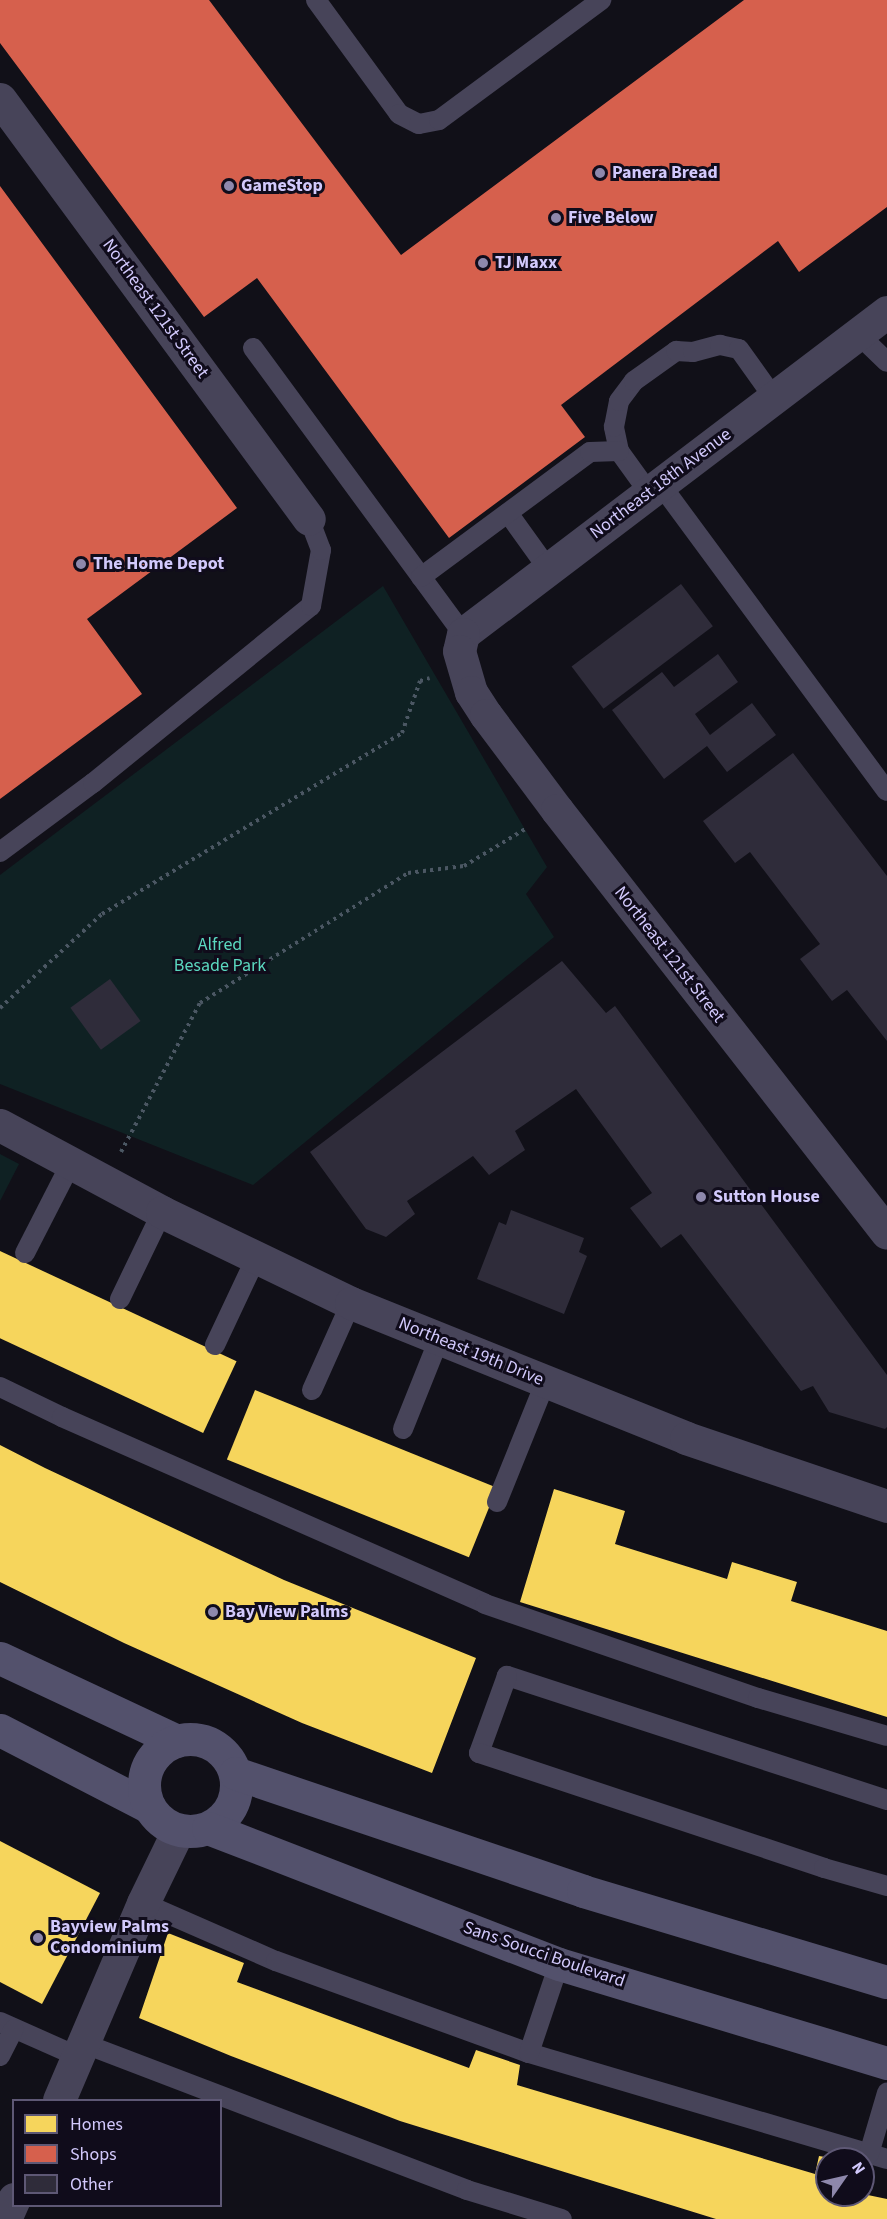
<!DOCTYPE html>
<html>
<head>
<meta charset="utf-8">
<style>
  body { margin:0 }
  #map { position:relative; width:887px; height:2219px; overflow:hidden; background:#111018; font-family:"Source Sans 3",sans-serif }
  div>[style] { position:absolute }
  [style*='--x'] { left:calc(var(--x)*1px); top:calc(var(--y)*1px); width:calc(var(--w)*1px); rotate:calc(var(--a)*1deg) }
  .green>* { inset:0; background:#0f2123 }
  .homes>* { inset:0; background:#f6d55c; transform-origin:0 0 }
  .shops>* { inset:0; background:#d6604d }
  .building>* { inset:0; background:#2f2c3a; transform-origin:0 0 }
  .path>* { height:4px; margin-top:-2px; transform-origin:0; background:repeating-linear-gradient(90deg,#4b5763 0 3px,transparent 0 7.5px) }
  .lane>* { height:20px; margin:-10px; padding:0 10px; transform-origin:10px; border-radius:10px; background:#474459 }
  .street>* { height:33px; margin:-16.5px; padding:0 16.5px; transform-origin:16.5px; border-radius:16.5px; background:#474459 }
  .secondary>* { height:33px; margin:-16.5px; padding:0 16.5px; transform-origin:16.5px; border-radius:16.5px; background:#53516c }
  .secondary>.ring { margin:-16.5px; padding:0; box-sizing:content-box; background:none; border:33px solid #53516c; border-radius:50% }
  .dots>* { width:16px; height:16px; translate:-50% -50%; box-sizing:border-box; border:3px solid #100c1b; border-radius:50% }
  span { translate:-50% -50%; white-space:nowrap; text-align:center; line-height:1.15; -webkit-text-stroke:6px #100c1b; paint-order:stroke }
  .poi-label { font-size:18px; color:#d2c9fc; font-weight:700 }
  .left { translate:0 -50%; text-align:left }
  .street-label { font-size:18px; color:#d2c9fc }
  .park-label { font-size:18px; color:#5bd7bf }
  .legend { position:absolute; left:12px; top:2099px; width:210px; height:108px; box-sizing:border-box; background:#100c1b; border:2px solid #5e5875; margin:0; padding:8px 10px; list-style:none; font-size:18px; color:#d2c9fc }
  .legend li { display:flex; align-items:center; gap:12px; height:30px }
  .legend b { width:30px; border:2px solid #5e5875 }
  .north { position:absolute; left:815px; top:2147px; width:60px; height:60px; box-sizing:border-box; background:#100c1b; border:2px solid #5e5875; border-radius:50%; rotate:56deg; font-size:16px; font-weight:700; line-height:24px; text-align:center; color:#d2c9fc }
  .north::after { content:''; display:block; margin:auto; width:21px; height:27px; background:#8e88ac; clip-path:polygon(50% 0,100% 100%,50% 72%,0 100%) }
</style>
</head>
<body>
<div id="map">
  <div class="green">
    <div style="clip-path:polygon(383px 586px,547px 867px,526px 894px,554px 937px,253px 1185px,0 1084px,0 875px)"></div>
    <div style="clip-path:polygon(0 1154px,19px 1164px,0 1201px)"></div>
  </div>
  <div class="homes">
    <div style="left:0;top:1251px;width:261px;height:79px;rotate:25deg"></div>
    <div style="left:255px;top:1390px;width:261px;height:75px;rotate:22deg"></div>
    <div style="clip-path:polygon(0 1445px,45px 1468px,284px 1580px,476px 1658px,432px 1773px,302px 1723px,124px 1643px,0 1582px)"></div>
    <div style="clip-path:polygon(554px 1489px,625px 1511px,615px 1544px,727px 1579px,732px 1562px,797px 1582px,791px 1601px,887px 1631px,887px 1717px,520px 1602px)"></div>
    <div style="clip-path:polygon(0 1841px,100px 1893px,42px 2004px,0 1982px)"></div>
    <div style="clip-path:polygon(168px 1933px,244px 1963px,237px 1982px,469px 2068px,476px 2050px,520px 2065px,517px 2085px,815px 2174px,819px 2156px,831px 2158px,827px 2159px,827px 2195px,863px 2194px,887px 2199px,887px 2219px,716px 2219px,400px 2121px,231px 2056px,139px 2018px)"></div>
    <div style="clip-path:polygon(863px 2164px,869px 2165px,864px 2189px,863px 2189px)"></div>
  </div>
  <div class="shops">
    <div style="clip-path:polygon(0 0,209px 0,401px 255px,744px 0,887px 0,887px 207px,799px 272px,778px 241px,561px 405px,585px 437px,449px 538px,257px 278px,204px 317px,0 43px)"></div>
    <div style="clip-path:polygon(0 186px,237px 508px,87px 619px,142px 694px,0 799px)"></div>
  </div>
  <div class="building">
    <div style="left:681px;top:584px;width:53px;height:137px;rotate:53deg"></div>
    <div style="clip-path:polygon(718px 654px,738px 682px,695px 714px,710px 735px,752px 703px,776px 735px,727px 772px,707px 746px,664px 779px,612px 710px,662px 672px,674px 687px)"></div>
    <div style="clip-path:polygon(793px 753px,887px 876px,887px 1041px,847px 990px,832px 1001px,800px 959px,820px 944px,750px 852px,735px 863px,703px 821px)"></div>
    <div style="clip-path:polygon(562px 961px,606px 1013px,615px 1006px,887px 1375px,887px 1427px,885px 1429px,829px 1412px,813px 1386px,801px 1391px,681px 1234px,661px 1248px,630px 1208px,652px 1193px,576px 1089px,515px 1131px,525px 1150px,489px 1175px,473px 1156px,407px 1201px,415px 1214px,386px 1237px,366px 1229px,310px 1152px)"></div>
    <div style="left:110px;top:979px;width:52px;height:49px;rotate:54deg"></div>
    <div style="clip-path:polygon(511px 1210px,584px 1238px,579px 1252px,587px 1256px,564px 1314px,477px 1279px,499px 1222px,506px 1225px)"></div>
  </div>
  <div class="path">
    <div style="--x:0;--y:1008;--w:139;--a:-42.7"></div>
    <div style="--x:102;--y:914;--w:350;--a:-31.1"></div>
    <div style="--x:402;--y:733;--w:55;--a:-70.9"></div>
    <div style="--x:420;--y:681;--w:10;--a:-17"></div>
    <div style="--x:121;--y:1152;--w:169;--a:-62.1"></div>
    <div style="--x:200;--y:1003;--w:245;--a:-32"></div>
    <div style="--x:408;--y:873;--w:56;--a:-7.1"></div>
    <div style="--x:464;--y:866;--w:74;--a:-31.1"></div>
  </div>
  <div class="lane">
    <div style="--x:316;--y:0;--w:141;--a:53.9"></div>
    <div style="--x:399;--y:114;--w:22;--a:27"></div>
    <div style="--x:419;--y:124;--w:20;--a:-11"></div>
    <div style="--x:439;--y:120;--w:202;--a:-36.5"></div>
    <div style="--x:858;--y:334;--w:40;--a:44"></div>
    <div style="--x:253;--y:348;--w:355;--a:53.7"></div>
    <div style="--x:661;--y:485;--w:380;--a:53.6"></div>
    <div style="--x:650;--y:494;--w:53;--a:-125.8"></div>
    <div style="--x:619;--y:451;--w:25;--a:-102"></div>
    <div style="--x:614;--y:427;--w:26;--a:-79"></div>
    <div style="--x:619;--y:401;--w:25;--a:-53"></div>
    <div style="--x:634;--y:381;--w:52;--a:-35.5"></div>
    <div style="--x:676;--y:351;--w:17;--a:3"></div>
    <div style="--x:693;--y:352;--w:28;--a:-15"></div>
    <div style="--x:720;--y:345;--w:19;--a:12"></div>
    <div style="--x:739;--y:349;--w:60;--a:54.5"></div>
    <div style="--x:508;--y:513;--w:70;--a:54.3"></div>
    <div style="--x:421;--y:577;--w:210;--a:-36.5"></div>
    <div style="--x:590;--y:452;--w:29;--a:-2"></div>
    <div style="--x:0;--y:852;--w:116;--a:-36.6"></div>
    <div style="--x:93;--y:783;--w:281;--a:-39.1"></div>
    <div style="--x:311;--y:606;--w:57;--a:-79.9"></div>
    <div style="--x:321;--y:550;--w:33;--a:-111"></div>
    <div style="--x:25;--y:1253;--w:101;--a:-62.9"></div>
    <div style="--x:120;--y:1299;--w:97;--a:-64.2"></div>
    <div style="--x:215;--y:1345;--w:96;--a:-64.8"></div>
    <div style="--x:0;--y:1387;--w:69;--a:25.8"></div>
    <div style="--x:62;--y:1417;--w:462;--a:23.8"></div>
    <div style="--x:485;--y:1604;--w:289;--a:19"></div>
    <div style="--x:758;--y:1698;--w:134;--a:16.4"></div>
    <div style="--x:312;--y:1390;--w:95;--a:-65.9"></div>
    <div style="--x:403;--y:1429;--w:97;--a:-68.2"></div>
    <div style="--x:497;--y:1502;--w:128;--a:-68"></div>
    <div style="--x:887;--y:1800;--w:400;--a:-161.9"></div>
    <div style="--x:507;--y:1676;--w:82;--a:110"></div>
    <div style="--x:479;--y:1753;--w:364;--a:18.4"></div>
    <div style="--x:824;--y:1868;--w:66;--a:15.9"></div>
    <div style="--x:143;--y:1903;--w:145;--a:23.6"></div>
    <div style="--x:276;--y:1961;--w:269;--a:20"></div>
    <div style="--x:529;--y:2053;--w:373;--a:16.5"></div>
    <div style="--x:0;--y:2022;--w:86;--a:23.9"></div>
    <div style="--x:85;--y:2044;--w:409;--a:20.9"></div>
    <div style="--x:467;--y:2190;--w:99;--a:17"></div>
    <div style="--x:529;--y:2053;--w:94;--a:-71.4"></div>
    <div style="--x:0;--y:2056;--w:30;--a:-63"></div>
    <div style="--x:869;--y:2154;--w:64;--a:-73.6"></div>
  </div>
  <div class="street">
    <div style="--x:0;--y:99;--w:521;--a:53.66"></div>
    <div style="--x:887;--y:312;--w:532;--a:142.79"></div>
    <div style="--x:463;--y:634;--w:17;--a:103"></div>
    <div style="--x:459;--y:651;--w:43;--a:73.7"></div>
    <div style="--x:471;--y:692;--w:27;--a:57"></div>
    <div style="--x:486;--y:715;--w:119;--a:53.2"></div>
    <div style="--x:557;--y:810;--w:536;--a:52.04"></div>
    <div style="--x:0;--y:1125;--w:184;--a:28.2"></div>
    <div style="--x:162;--y:1212;--w:210;--a:25.7"></div>
    <div style="--x:351;--y:1303;--w:361;--a:21.9"></div>
    <div style="--x:686;--y:1438;--w:212;--a:18.7"></div>
    <div style="--x:59;--y:2100;--w:214;--a:-66.9"></div>
    <div style="--x:143;--y:1903;--w:80;--a:-64.1"></div>
    <div style="--x:5;--y:2219;--w:22;--a:-66"></div>
  </div>
  <div class="secondary">
    <div style="--x:0;--y:1658;--w:195;--a:25.1"></div>
    <div style="--x:0;--y:1730;--w:168;--a:27.3"></div>
    <div class="ring" style="left:144px;top:1739px;width:59px;height:59px"></div>
    <div style="--x:235;--y:1773;--w:367;--a:18.7"></div>
    <div style="--x:583;--y:1891;--w:317;--a:16.7"></div>
    <div style="--x:208;--y:1828;--w:376;--a:21.2"></div>
    <div style="--x:559;--y:1964;--w:343;--a:16.8"></div>
  </div>
  <div class="dots">
    <div style="left:600px;top:173px;background:#8e88ac"></div>
    <div style="left:229px;top:186px;background:#8e88ac"></div>
    <div style="left:556px;top:218px;background:#8e88ac"></div>
    <div style="left:483px;top:263px;background:#8e88ac"></div>
    <div style="left:81px;top:564px;background:#8e88ac"></div>
    <div style="left:701px;top:1197px;background:#8e88ac"></div>
    <div style="left:213px;top:1612px;background:#8e88ac"></div>
    <div style="left:38px;top:1938px;background:#8e88ac"></div>
  </div>
  <div class="poi-label">
    <span class="left" style="left:612px;top:173px">Panera Bread</span>
    <span class="left" style="left:241px;top:186px">GameStop</span>
    <span class="left" style="left:568px;top:218px">Five Below</span>
    <span class="left" style="left:495px;top:263px">TJ Maxx</span>
    <span class="left" style="left:93px;top:564px">The Home Depot</span>
    <span class="left" style="left:713px;top:1197px">Sutton House</span>
    <span class="left" style="left:225px;top:1612px">Bay View Palms</span>
    <span class="left" style="left:50px;top:1938px">Bayview Palms<br>Condominium</span>
  </div>
  <div class="street-label">
    <span style="left:155px;top:309px;rotate:54deg">Northeast 121st Street</span>
    <span style="left:661px;top:484px;rotate:-37deg">Northeast 18th Avenue</span>
    <span style="left:669px;top:955px;rotate:52deg">Northeast 121st Street</span>
    <span style="left:471px;top:1352px;rotate:22deg">Northeast 19th Drive</span>
    <span style="left:544px;top:1955px;rotate:19deg">Sans Soucci Boulevard</span>
  </div>
  <div class="park-label">
    <span style="left:220px;top:956px">Alfred<br>Besade Park</span>
  </div>
  <ul class="legend">
  <li><b style="height:16px;background:#f6d55c"></b>Homes</li>
  <li><b style="height:16px;background:#d6604d"></b>Shops</li>
  <li><b style="height:16px;background:#2f2c3a"></b>Other</li>
  </ul>
  <div class="north">N</div>
</div>
</body>
</html>
